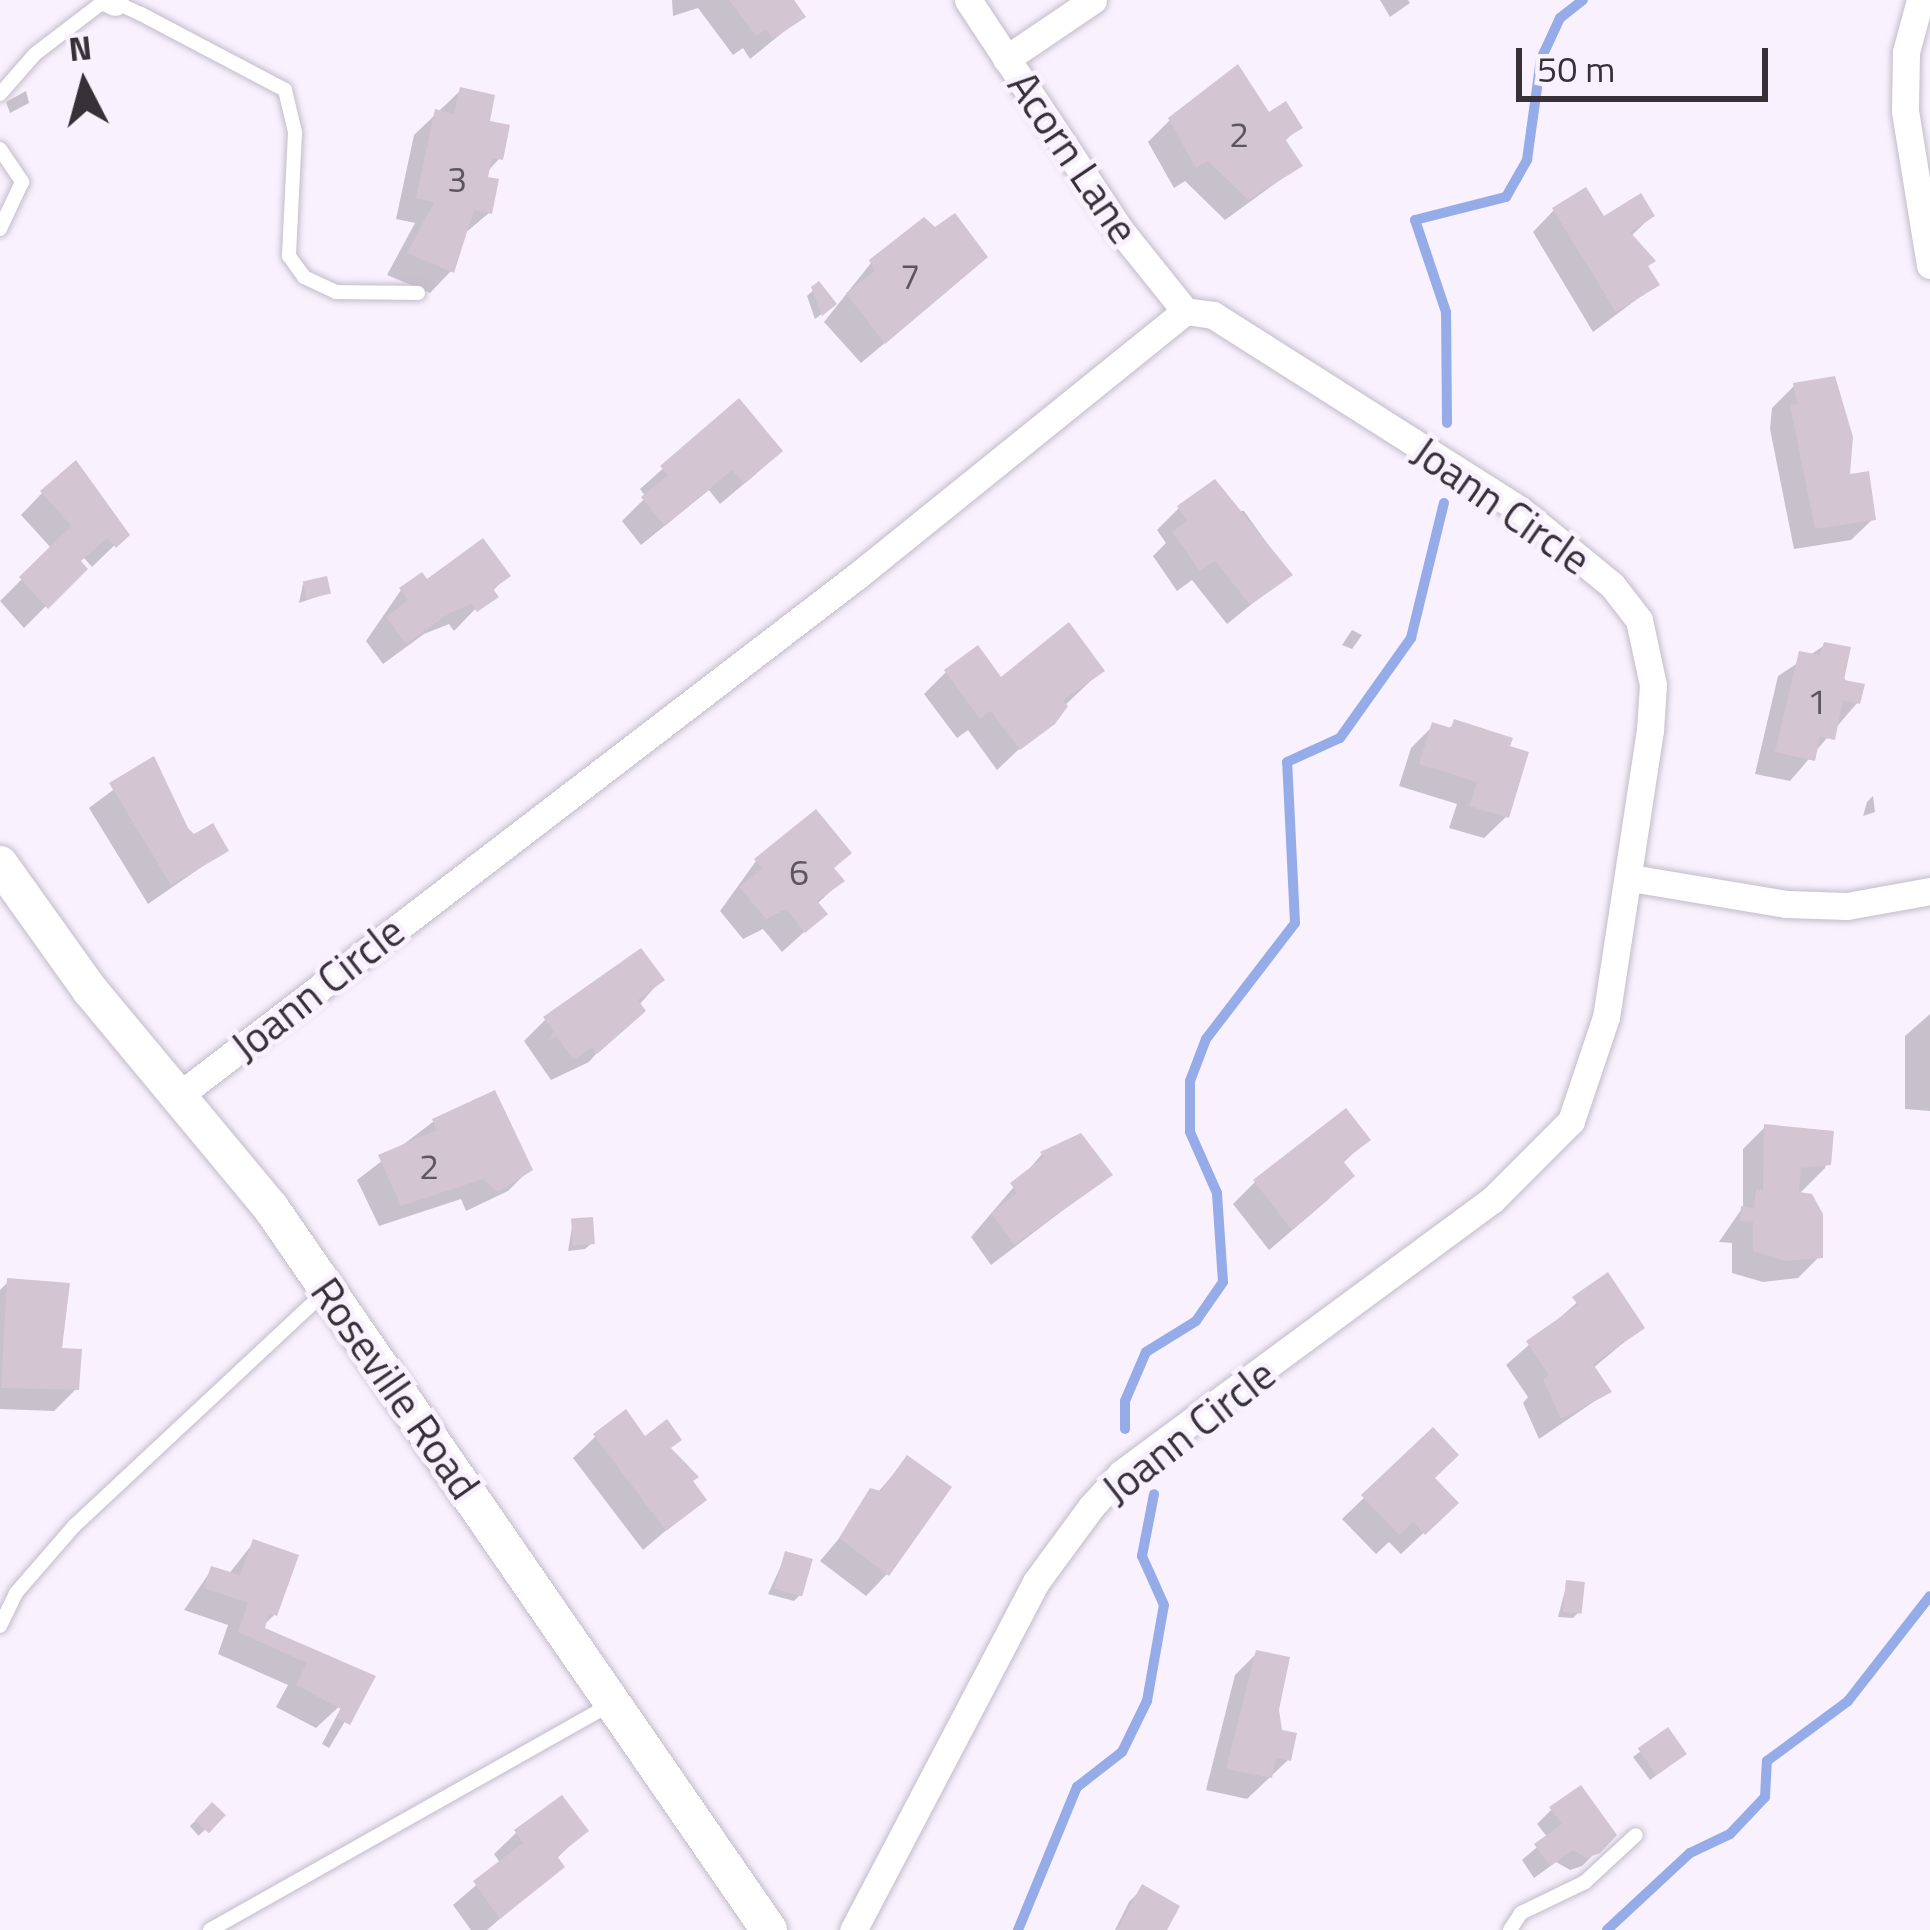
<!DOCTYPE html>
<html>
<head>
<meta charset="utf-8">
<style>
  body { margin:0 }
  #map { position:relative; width:1930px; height:1930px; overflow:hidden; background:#f9f2fe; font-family:"Titillium Web",sans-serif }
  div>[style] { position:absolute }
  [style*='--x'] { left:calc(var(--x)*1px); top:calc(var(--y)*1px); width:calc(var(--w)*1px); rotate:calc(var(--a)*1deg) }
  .shadow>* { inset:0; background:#0003; transform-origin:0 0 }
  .stream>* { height:10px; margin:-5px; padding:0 5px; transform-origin:5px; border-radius:5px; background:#95ace8 }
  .building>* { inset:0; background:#d3c5d1; transform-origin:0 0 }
  .roads { filter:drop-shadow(0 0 3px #c3bbca) drop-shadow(0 0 3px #c3bbca) }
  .service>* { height:14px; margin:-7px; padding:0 7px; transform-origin:7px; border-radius:7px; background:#fff }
  .minor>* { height:27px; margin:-13.5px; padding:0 13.5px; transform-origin:13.5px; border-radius:13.5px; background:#fff }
  .tertiary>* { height:36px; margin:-18px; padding:0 18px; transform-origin:18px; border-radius:18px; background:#fff }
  span { translate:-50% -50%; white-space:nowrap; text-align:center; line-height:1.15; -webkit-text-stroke:10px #f9f2fe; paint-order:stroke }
  .number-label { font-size:36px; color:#5c565e }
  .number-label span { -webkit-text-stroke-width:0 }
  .street-label { font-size:42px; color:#353137 }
  .north { position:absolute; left:24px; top:24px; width:120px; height:120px; -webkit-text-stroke:9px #f9f2fe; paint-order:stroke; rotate:354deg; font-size:33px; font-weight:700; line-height:48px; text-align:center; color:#353137 }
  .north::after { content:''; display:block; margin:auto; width:42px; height:54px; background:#353137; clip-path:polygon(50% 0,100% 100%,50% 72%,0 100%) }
  .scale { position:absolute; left:1516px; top:48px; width:252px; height:54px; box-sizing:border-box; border:6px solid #353137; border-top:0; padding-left:15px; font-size:36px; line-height:42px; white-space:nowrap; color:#353137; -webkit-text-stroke:9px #f9f2fe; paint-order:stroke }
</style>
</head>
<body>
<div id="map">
  <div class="shadow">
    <div style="clip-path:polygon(672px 0,793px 0,802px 17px,750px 59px,743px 48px,733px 55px,698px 8px,673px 16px)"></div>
    <div style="clip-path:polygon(1380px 0,1408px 0,1410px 3px,1390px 17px)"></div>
    <div style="clip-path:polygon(461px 90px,500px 158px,486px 173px,489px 213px,464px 234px,451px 271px,430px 293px,387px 275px,415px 223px,396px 219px,414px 135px)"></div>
    <div style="clip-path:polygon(26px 91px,29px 103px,10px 113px,6px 102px)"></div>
    <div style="clip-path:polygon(1268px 116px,1299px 127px,1284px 142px,1299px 166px,1225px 220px,1185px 181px,1174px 188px,1148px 142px,1170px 120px)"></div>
    <div style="clip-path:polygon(1554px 210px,1603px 220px,1652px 216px,1630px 237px,1656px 285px,1593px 332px,1533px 232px)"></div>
    <div style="clip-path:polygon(871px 263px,962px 278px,861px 363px,824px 322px)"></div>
    <div style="clip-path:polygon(819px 285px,827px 310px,815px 319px,807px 296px)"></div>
    <div style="clip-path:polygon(1794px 386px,1873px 519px,1851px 540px,1794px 549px,1770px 429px,1772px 408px)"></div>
    <div style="clip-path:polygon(738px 402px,757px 473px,720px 504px,709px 490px,641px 545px,622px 521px,646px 497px,640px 489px)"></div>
    <div style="clip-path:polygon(42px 493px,126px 534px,92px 567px,84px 558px,79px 562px,84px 568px,24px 628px,0 601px,52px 549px,21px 515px)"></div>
    <div style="clip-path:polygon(1179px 508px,1244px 511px,1289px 574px,1227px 624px,1192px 580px,1177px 591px,1153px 556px,1166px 543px,1157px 530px)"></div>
    <div style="clip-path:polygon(507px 576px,454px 631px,449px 624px,424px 634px,383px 664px,366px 641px,401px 590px)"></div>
    <div style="clip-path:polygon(303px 584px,328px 593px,299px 603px)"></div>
    <div style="clip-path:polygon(1352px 630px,1362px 635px,1352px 649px,1342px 645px)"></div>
    <div style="clip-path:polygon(1825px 645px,1858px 702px,1790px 781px,1755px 774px,1778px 676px)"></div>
    <div style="clip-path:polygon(1101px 671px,997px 770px,968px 730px,957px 738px,924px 694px,946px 672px,1001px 681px)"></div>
    <div style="clip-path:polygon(1455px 723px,1506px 817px,1484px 838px,1449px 828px,1457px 804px,1399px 786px,1411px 748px,1433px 726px,1447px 730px)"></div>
    <div style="clip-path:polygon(153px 760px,186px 830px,226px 850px,148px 904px,89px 808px)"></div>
    <div style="clip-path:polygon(1873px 796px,1875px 812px,1863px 816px,1867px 802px)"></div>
    <div style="clip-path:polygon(756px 861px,832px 870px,841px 881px,816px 905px,824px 914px,782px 952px,763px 929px,743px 939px,720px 911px)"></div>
    <div style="clip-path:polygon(661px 980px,589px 1062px,551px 1080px,524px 1041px,545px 1020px)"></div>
    <div style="clip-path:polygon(1930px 1014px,1930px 1111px,1905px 1109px,1905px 1036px)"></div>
    <div style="clip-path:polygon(434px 1121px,530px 1169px,508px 1191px,466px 1211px,461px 1199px,379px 1226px,357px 1180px)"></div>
    <div style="clip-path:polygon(1765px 1127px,1831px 1134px,1825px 1168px,1798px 1195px,1810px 1197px,1823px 1227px,1820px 1256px,1798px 1278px,1763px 1282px,1732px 1273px,1732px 1243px,1719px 1242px,1743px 1207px,1743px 1149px)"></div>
    <div style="clip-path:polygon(1367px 1140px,1342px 1164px,1330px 1198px,1269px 1250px,1233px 1204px,1255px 1182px)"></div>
    <div style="clip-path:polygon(1042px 1154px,1109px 1175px,991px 1265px,971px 1237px)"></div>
    <div style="clip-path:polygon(573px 1221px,592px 1243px,585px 1249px,568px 1251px)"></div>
    <div style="clip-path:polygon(1607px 1276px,1641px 1328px,1592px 1369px,1608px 1392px,1539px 1439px,1523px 1403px,1528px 1397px,1506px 1365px)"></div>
    <div style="clip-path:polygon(9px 1281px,76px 1389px,54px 1411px,0 1409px,0 1290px)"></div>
    <div style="clip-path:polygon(1433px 1431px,1433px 1524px,1401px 1554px,1389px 1542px,1376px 1554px,1342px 1519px)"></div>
    <div style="clip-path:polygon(595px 1437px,668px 1449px,703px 1499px,643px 1550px,573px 1458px)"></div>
    <div style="clip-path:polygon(907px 1458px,887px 1574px,866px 1596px,820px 1561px)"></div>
    <div style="clip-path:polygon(254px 1542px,275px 1614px,260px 1629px,371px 1678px,329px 1748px,322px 1744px,344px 1702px,316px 1728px,276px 1707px,288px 1685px,218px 1654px,228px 1625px,184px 1610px,212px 1569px,228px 1575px)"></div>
    <div style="clip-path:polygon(786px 1555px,800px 1595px,794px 1601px,768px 1594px)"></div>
    <div style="clip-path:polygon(1567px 1583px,1579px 1612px,1573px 1618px,1558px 1617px)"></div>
    <div style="clip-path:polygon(1257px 1653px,1288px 1760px,1247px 1799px,1206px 1790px,1235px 1675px)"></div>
    <div style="clip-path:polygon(1667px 1731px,1677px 1760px,1650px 1780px,1633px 1757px)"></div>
    <div style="clip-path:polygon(562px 1799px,585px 1831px,556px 1859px,561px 1866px,487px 1930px,471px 1930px,453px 1905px,501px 1864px,494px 1854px,516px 1833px)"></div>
    <div style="left:212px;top:1806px;width:13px;height:30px;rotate:48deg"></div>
    <div style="clip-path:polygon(1551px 1810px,1613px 1835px,1582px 1866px,1570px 1870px,1556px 1862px,1534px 1878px,1522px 1860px,1548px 1838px,1537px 1824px)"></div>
    <div style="clip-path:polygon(1143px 1888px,1163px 1930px,1115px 1930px,1129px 1902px)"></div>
  </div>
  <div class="stream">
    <div style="--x:1447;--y:423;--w:111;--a:-90.5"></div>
    <div style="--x:1446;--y:312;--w:97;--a:-108.6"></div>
    <div style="--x:1415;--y:220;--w:94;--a:-14.2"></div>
    <div style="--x:1506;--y:197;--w:43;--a:-60.4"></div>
    <div style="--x:1527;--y:160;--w:102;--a:-82.1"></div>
    <div style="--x:1541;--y:59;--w:45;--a:-65.1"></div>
    <div style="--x:1560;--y:18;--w:29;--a:-38"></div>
    <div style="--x:1125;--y:1429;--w:28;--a:-90"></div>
    <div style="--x:1125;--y:1401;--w:53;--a:-66.8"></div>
    <div style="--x:1146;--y:1352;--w:59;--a:-31.8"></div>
    <div style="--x:1196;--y:1321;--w:47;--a:-55.3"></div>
    <div style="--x:1223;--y:1282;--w:89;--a:-93.9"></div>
    <div style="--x:1217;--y:1193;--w:67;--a:-113.9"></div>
    <div style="--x:1190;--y:1132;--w:51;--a:-90"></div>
    <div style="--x:1190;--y:1081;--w:45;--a:-69.1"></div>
    <div style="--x:1206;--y:1039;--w:146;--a:-52.5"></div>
    <div style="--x:1295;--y:923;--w:161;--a:-92.8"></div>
    <div style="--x:1287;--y:762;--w:58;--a:-24.4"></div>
    <div style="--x:1340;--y:738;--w:123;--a:-54.6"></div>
    <div style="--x:1411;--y:638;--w:139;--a:-76.3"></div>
    <div style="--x:1018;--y:1930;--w:155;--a:-67.6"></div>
    <div style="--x:1077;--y:1787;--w:57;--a:-37.9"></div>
    <div style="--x:1122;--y:1752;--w:57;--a:-63.9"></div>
    <div style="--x:1147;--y:1701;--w:97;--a:-80"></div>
    <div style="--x:1164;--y:1605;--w:54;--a:-114.2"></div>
    <div style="--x:1142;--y:1556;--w:63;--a:-79"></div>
    <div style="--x:1607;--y:1930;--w:113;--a:-42.9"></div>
    <div style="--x:1690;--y:1853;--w:44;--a:-25.4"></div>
    <div style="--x:1730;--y:1834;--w:51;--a:-46.6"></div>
    <div style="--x:1765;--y:1797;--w:36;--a:-87"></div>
    <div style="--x:1767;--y:1761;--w:101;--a:-36.5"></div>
    <div style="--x:1848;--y:1701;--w:133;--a:-52"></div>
  </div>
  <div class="building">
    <div style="clip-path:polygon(729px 0,794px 0,806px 17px,773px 39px,766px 29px,756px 36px)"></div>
    <div style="clip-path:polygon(1238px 64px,1269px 112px,1286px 101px,1303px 128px,1285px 139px,1303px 166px,1248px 200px,1208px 161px,1196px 168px,1168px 118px)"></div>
    <div style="clip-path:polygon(460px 87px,495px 95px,490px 121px,510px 125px,503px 160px,492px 158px,488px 177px,499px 179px,492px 214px,474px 210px,454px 273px,407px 253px,434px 202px,416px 198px,435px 109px,454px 114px)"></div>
    <div style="clip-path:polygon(1586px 187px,1604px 216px,1641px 193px,1655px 216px,1630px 232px,1656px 261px,1648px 266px,1660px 285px,1616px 312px,1552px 208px)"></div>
    <div style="clip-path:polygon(955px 213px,988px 257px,885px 344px,846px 293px,875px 271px,869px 260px,924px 217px,935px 227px)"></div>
    <div style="clip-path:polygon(819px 281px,837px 304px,822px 316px,811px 287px)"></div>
    <div style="clip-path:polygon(1835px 376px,1853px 437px,1850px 474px,1869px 471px,1876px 520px,1815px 529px,1790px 405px,1797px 404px,1793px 383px)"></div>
    <div style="clip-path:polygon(739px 398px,783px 451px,744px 484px,732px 470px,665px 526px,641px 497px,668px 475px,660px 466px)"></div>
    <div style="clip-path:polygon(76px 460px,130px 535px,116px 548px,107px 538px,81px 561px,88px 569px,48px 609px,19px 577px,71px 526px,40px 491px)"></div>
    <div style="clip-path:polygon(1215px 479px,1293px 575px,1250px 605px,1215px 561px,1200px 571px,1172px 532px,1187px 521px,1177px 506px)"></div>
    <div style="clip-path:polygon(483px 538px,511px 576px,493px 589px,499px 597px,477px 612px,471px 604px,450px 613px,406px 644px,386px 617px,408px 600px,399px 588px,422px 572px,427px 579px)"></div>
    <div style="left:327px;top:576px;width:18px;height:25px;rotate:77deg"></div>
    <div style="clip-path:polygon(1069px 622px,1105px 671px,1063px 700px,1068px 706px,1055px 724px,1020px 750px,991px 711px,980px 719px,944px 670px,978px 645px,1001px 677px)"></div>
    <div style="clip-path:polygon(1824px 642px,1851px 647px,1844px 680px,1865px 684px,1860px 704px,1843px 700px,1835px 740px,1820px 737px,1815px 761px,1775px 752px,1799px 651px,1820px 655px)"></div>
    <div style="clip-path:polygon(1454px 719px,1513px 738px,1510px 746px,1529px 752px,1509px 818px,1469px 806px,1477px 782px,1419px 764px,1432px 722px,1451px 728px)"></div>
    <div style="clip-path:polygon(154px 756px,188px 828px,194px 834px,213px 823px,229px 851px,171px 885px,109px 783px)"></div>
    <div style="clip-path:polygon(816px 809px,852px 853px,834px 868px,845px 881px,817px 901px,828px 914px,805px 933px,786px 909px,766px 919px,739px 887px,762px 868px,754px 859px)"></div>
    <div style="clip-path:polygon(641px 948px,665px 980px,638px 1000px,646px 1011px,597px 1054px,592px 1047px,574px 1060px,556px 1036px,547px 1042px,554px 1032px,543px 1017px)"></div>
    <div style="clip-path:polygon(495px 1090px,533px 1170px,498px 1192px,483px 1179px,401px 1206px,378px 1155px,437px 1130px,432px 1119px)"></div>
    <div style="clip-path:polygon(1346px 1108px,1371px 1140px,1343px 1161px,1355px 1176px,1292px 1230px,1253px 1180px)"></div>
    <div style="clip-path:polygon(1764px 1124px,1834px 1131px,1831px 1165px,1801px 1168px,1799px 1192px,1812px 1194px,1823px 1214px,1823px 1258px,1786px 1261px,1753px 1251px,1753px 1222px,1740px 1221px,1741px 1206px,1754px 1208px,1756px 1189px,1763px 1190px)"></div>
    <div style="clip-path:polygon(1081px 1133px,1113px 1175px,1014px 1245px,991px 1213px,1017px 1193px,1010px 1183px,1044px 1157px,1040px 1152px)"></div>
    <div style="left:593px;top:1217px;width:27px;height:22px;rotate:86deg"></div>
    <div style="clip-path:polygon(1608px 1272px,1645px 1328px,1593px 1364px,1612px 1392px,1561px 1419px,1543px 1379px,1549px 1375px,1526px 1341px,1578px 1305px,1572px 1297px)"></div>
    <div style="clip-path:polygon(7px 1278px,70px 1283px,62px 1348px,82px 1349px,79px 1390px,1px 1388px)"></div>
    <div style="clip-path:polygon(626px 1409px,645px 1436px,667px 1419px,682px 1440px,671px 1448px,699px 1477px,693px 1481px,707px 1500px,666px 1531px,593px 1434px)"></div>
    <div style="clip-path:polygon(1433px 1427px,1459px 1455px,1435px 1478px,1459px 1503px,1425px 1535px,1413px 1522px,1399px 1535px,1361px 1495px)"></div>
    <div style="clip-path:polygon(907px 1455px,952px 1487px,889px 1576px,839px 1538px,870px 1488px,881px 1491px)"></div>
    <div style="clip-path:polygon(253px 1539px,299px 1555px,277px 1616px,269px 1613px,265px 1628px,376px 1676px,350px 1725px,336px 1718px,341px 1709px,296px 1685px,307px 1663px,238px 1632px,248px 1603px,204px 1588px,211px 1566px,240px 1575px)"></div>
    <div style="left:785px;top:1551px;width:29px;height:39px;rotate:16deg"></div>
    <div style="left:1566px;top:1580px;width:19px;height:32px;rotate:6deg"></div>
    <div style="clip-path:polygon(1256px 1650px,1290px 1657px,1279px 1710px,1282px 1730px,1297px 1733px,1291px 1761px,1276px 1758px,1272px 1778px,1226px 1769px)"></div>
    <div style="left:1668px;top:1727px;width:33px;height:37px;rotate:55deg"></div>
    <div style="clip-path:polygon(1581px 1785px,1617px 1835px,1600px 1853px,1586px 1858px,1573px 1850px,1550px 1866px,1534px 1844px,1562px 1824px,1549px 1807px)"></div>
    <div style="clip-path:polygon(562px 1795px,589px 1831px,557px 1856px,565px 1867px,500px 1919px,473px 1881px,523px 1843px,514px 1830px)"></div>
    <div style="left:212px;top:1802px;width:19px;height:25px;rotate:43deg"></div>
    <div style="clip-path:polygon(1142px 1884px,1180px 1906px,1167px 1930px,1117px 1930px)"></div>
  </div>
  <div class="roads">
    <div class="service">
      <div style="--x:0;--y:94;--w:53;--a:-48.8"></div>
      <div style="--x:35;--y:54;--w:81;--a:-37.4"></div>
      <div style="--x:99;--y:5;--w:16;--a:-11"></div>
      <div style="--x:115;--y:2;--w:29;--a:25"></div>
      <div style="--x:141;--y:14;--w:163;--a:27.8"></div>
      <div style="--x:285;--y:90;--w:43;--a:76.6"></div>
      <div style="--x:295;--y:132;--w:124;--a:92.8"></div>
      <div style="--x:289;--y:256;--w:26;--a:54"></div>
      <div style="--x:304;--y:277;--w:35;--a:25"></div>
      <div style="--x:336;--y:292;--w:82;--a:0.7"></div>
      <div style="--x:0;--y:149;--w:40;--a:56"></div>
      <div style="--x:22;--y:182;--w:52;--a:115.1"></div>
      <div style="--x:0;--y:1626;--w:37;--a:-64"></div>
      <div style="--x:16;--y:1593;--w:89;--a:-49.1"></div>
      <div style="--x:74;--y:1526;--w:342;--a:-43"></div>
      <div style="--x:210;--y:1930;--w:458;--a:-29.4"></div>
      <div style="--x:1510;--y:1930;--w:20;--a:-57"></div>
      <div style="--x:1521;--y:1913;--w:71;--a:-25.8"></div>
      <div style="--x:1585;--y:1882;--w:69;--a:-42.7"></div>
    </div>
    <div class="minor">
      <div style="--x:111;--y:0;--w:4;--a:27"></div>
      <div style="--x:968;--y:0;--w:277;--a:56.5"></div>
      <div style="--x:1121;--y:231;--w:102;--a:51.3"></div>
      <div style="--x:1920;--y:0;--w:54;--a:105.1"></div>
      <div style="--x:1906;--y:52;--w:59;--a:91"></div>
      <div style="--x:1905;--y:111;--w:156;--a:80.8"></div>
      <div style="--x:1006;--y:59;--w:105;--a:-34.1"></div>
      <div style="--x:1631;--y:878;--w:158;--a:9.5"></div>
      <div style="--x:1787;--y:904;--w:60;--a:1.9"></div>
      <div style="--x:1847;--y:906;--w:84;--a:-10.2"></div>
      <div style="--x:177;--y:1097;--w:857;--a:-37.46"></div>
      <div style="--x:857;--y:576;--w:422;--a:-38.9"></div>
      <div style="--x:1185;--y:311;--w:28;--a:8"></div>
      <div style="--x:1213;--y:315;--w:362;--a:32.4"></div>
      <div style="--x:1519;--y:509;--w:120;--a:39.3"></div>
      <div style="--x:1612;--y:585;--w:44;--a:52.4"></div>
      <div style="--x:1639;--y:620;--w:66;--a:77.8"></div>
      <div style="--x:1653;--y:685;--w:45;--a:93.8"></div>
      <div style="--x:1650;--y:730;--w:290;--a:98.7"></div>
      <div style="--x:1606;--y:1017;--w:110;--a:108.6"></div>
      <div style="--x:1571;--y:1121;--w:112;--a:135"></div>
      <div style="--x:1492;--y:1200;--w:461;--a:143.6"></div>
      <div style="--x:1121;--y:1474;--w:45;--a:132.3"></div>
      <div style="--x:1091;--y:1507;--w:93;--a:126.3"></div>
      <div style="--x:1036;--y:1582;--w:393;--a:117.7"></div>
    </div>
    <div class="tertiary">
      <div style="--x:0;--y:864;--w:155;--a:54.5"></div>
      <div style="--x:90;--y:990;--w:283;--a:50.3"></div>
      <div style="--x:271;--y:1208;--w:877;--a:55.4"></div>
    </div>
  </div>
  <div class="number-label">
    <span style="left:1239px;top:134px">2</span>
    <span style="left:457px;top:179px">3</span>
    <span style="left:910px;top:276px">7</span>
    <span style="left:1817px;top:701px">1</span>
    <span style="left:799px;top:872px">6</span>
    <span style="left:429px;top:1166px">2</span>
  </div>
  <div class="street-label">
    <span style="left:1074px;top:157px;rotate:56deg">Acorn Lane</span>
    <span style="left:1502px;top:505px;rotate:35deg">Joann Circle</span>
    <span style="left:317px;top:988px;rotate:-38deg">Joann Circle</span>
    <span style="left:396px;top:1388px;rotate:55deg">Roseville Road</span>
    <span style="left:1188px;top:1431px;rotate:-38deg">Joann Circle</span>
  </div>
  <div class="north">N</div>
  <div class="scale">50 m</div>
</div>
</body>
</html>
